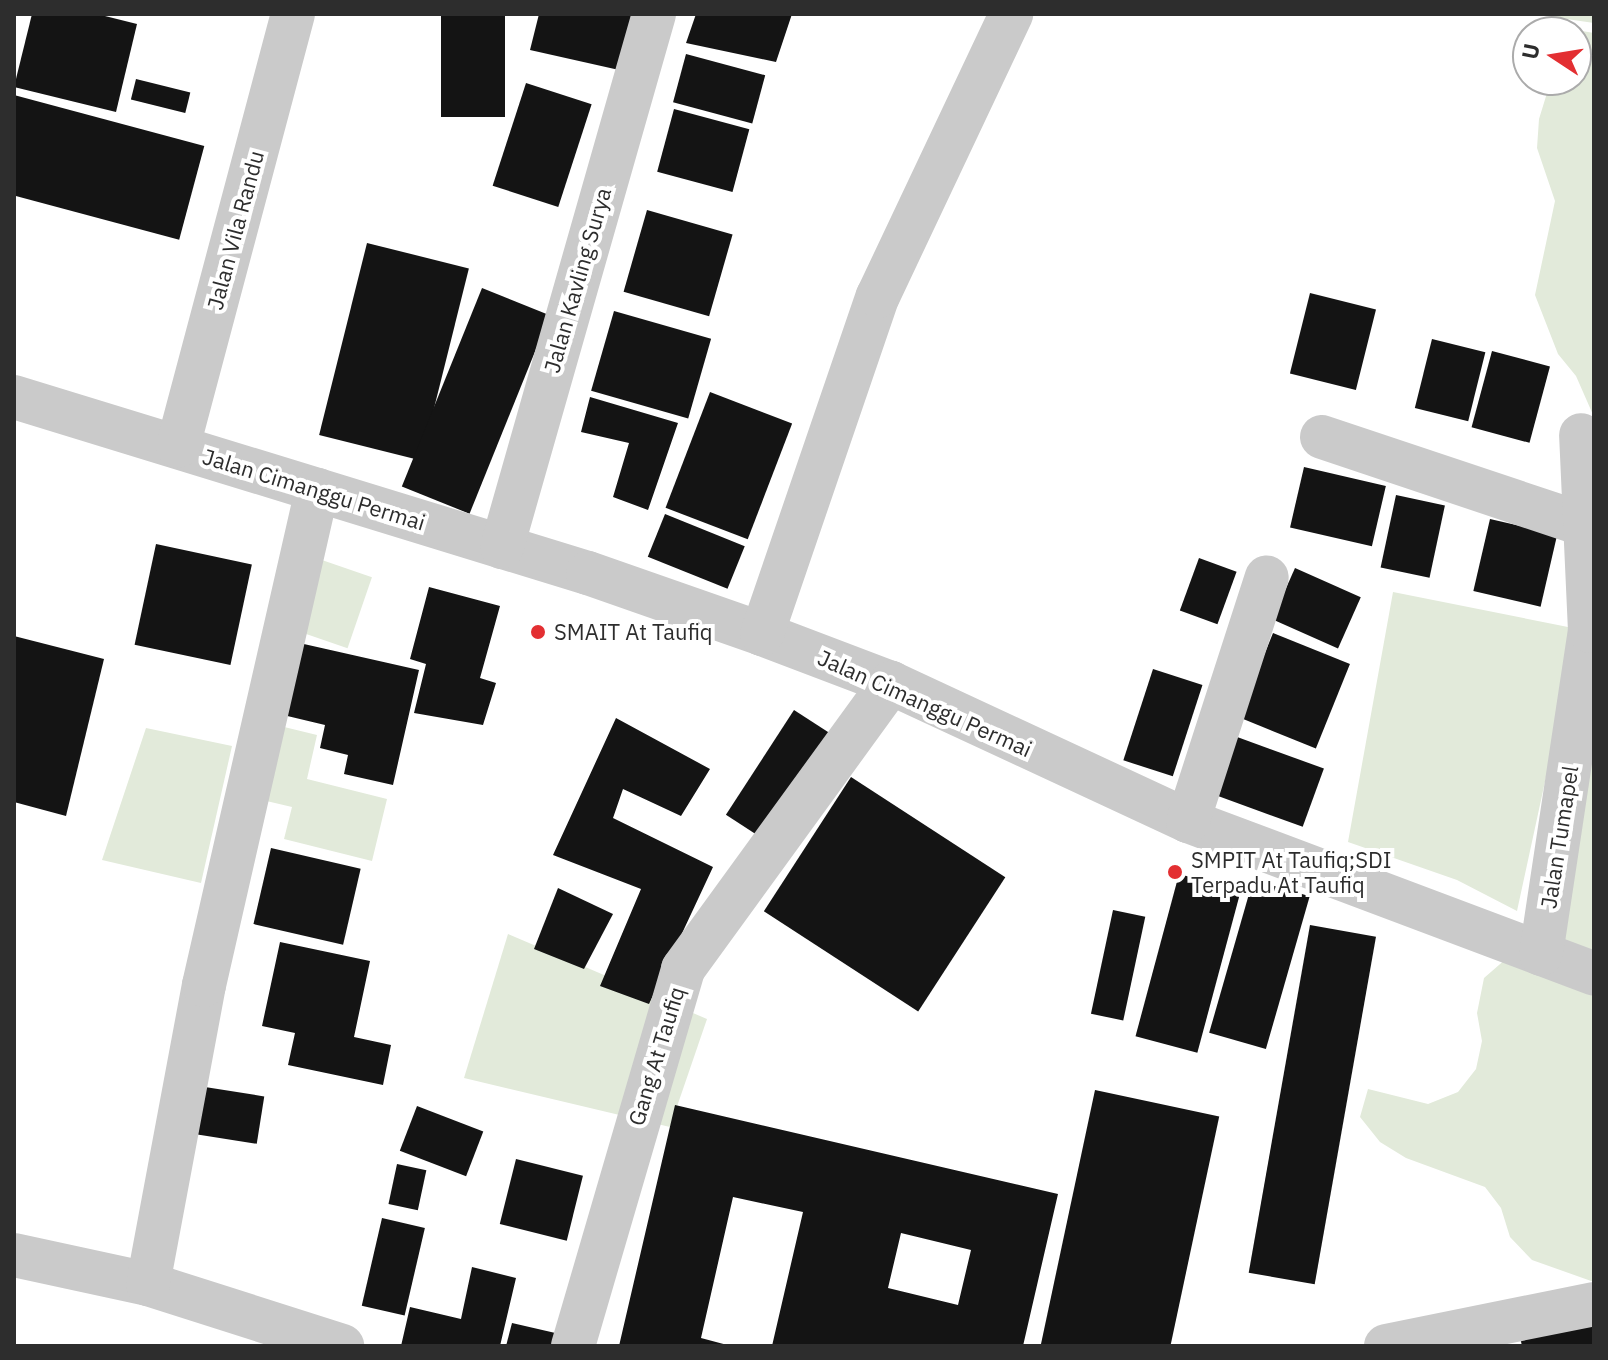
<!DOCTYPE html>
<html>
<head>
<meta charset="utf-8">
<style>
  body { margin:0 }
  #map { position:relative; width:1608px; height:1360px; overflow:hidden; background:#fff; font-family:"IBM Plex Sans",sans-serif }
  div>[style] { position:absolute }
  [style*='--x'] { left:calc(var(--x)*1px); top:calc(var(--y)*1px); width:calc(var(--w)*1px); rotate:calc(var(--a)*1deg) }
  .green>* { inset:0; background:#e2eada; transform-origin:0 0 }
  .building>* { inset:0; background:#141414; transform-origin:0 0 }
  .minor>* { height:44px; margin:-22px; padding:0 22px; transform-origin:22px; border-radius:22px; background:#cacaca }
  .dots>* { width:22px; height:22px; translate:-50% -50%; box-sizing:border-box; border:4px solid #fff; border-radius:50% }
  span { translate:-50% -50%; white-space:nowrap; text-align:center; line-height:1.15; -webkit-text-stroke:8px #fff; paint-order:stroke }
  .street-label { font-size:22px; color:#2d2d2d }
  .poi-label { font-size:22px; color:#2d2d2d }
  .left { translate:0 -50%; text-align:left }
  .frame { position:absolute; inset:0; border:16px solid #2d2d2d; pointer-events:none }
  .north { position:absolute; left:1512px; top:16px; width:80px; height:80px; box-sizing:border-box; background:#fff; border:2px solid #ababab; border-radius:50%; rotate:282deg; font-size:22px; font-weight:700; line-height:32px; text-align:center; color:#2d2d2d }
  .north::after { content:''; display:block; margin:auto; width:28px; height:36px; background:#e32f32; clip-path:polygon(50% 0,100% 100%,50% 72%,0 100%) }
</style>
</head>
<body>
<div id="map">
  <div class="green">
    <div style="clip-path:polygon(1532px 14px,1594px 14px,1594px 23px)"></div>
    <div style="clip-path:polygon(1582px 31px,1594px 33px,1594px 417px,1576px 376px,1558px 354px,1535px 295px,1555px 201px,1537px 148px,1539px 119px,1551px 80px,1576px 80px,1576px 40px)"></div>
    <div style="left:319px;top:559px;width:56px;height:75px;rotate:19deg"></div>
    <div style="clip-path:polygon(1393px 592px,1578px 629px,1517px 911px,1457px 880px,1348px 842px)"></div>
    <div style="clip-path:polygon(276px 725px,317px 735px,307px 779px,387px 799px,372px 861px,284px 839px,292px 807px,258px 799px)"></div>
    <div style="clip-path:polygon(1594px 727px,1594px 1282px,1532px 1260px,1510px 1237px,1501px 1208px,1485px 1187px,1406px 1158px,1380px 1142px,1360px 1117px,1368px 1089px,1428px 1104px,1458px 1092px,1476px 1069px,1482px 1041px,1477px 1013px,1484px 978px,1507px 958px,1525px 956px)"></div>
    <div style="clip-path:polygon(146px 728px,232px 746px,201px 883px,102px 860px)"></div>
    <div style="clip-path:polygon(508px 934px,707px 1019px,670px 1127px,464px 1078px)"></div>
  </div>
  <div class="building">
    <div style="clip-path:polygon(32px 14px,97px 14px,137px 24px,116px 112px,14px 87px)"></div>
    <div style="left:441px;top:14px;width:64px;height:103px"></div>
    <div style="clip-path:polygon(539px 14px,643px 14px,628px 72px,530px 50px)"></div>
    <div style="clip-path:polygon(696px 14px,792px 14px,776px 62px,686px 43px)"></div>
    <div style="left:686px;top:54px;width:82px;height:50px;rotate:15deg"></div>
    <div style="left:136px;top:79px;width:56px;height:21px;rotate:14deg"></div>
    <div style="left:526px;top:83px;width:69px;height:108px;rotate:18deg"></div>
    <div style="left:14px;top:95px;width:197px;height:97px;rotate:15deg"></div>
    <div style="left:674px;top:109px;width:78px;height:65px;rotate:15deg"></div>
    <div style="left:647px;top:210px;width:89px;height:85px;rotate:16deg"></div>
    <div style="left:367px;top:243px;width:105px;height:198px;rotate:14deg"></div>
    <div style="left:482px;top:288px;width:73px;height:214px;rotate:22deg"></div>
    <div style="left:1310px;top:293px;width:68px;height:83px;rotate:14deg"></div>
    <div style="left:614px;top:311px;width:101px;height:83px;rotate:16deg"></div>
    <div style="left:1432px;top:339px;width:55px;height:71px;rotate:14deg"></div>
    <div style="left:1492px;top:351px;width:60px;height:79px;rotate:15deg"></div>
    <div style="left:710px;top:392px;width:88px;height:124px;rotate:21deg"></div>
    <div style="clip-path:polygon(590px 397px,678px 423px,648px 510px,613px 497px,629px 443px,581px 432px)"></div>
    <div style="left:1304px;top:467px;width:84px;height:62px;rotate:13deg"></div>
    <div style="left:1396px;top:495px;width:50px;height:74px;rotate:12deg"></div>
    <div style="left:665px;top:514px;width:86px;height:46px;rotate:22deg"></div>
    <div style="left:1490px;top:519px;width:69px;height:74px;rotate:13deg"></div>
    <div style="left:156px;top:544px;width:98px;height:103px;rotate:12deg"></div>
    <div style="left:1199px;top:558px;width:40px;height:56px;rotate:20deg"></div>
    <div style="left:1295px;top:568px;width:72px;height:56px;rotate:24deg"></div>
    <div style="clip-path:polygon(429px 587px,500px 606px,480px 678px,496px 683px,483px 725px,414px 713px,426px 664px,410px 659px)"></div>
    <div style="left:1273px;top:633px;width:83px;height:91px;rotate:22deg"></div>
    <div style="clip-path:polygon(14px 636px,104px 659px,66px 816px,14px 802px)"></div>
    <div style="clip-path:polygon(295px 642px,419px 670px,393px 785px,344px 774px,348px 755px,320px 748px,325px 725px,279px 714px)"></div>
    <div style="left:1153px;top:669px;width:52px;height:96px;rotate:18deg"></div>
    <div style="left:794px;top:710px;width:53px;height:125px;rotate:33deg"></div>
    <div style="clip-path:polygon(616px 718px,710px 769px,681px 816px,623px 789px,613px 818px,713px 867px,649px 1004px,600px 986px,641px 889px,553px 855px)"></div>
    <div style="left:1229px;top:734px;width:101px;height:62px;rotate:20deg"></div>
    <div style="left:851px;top:777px;width:184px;height:160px;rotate:33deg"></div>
    <div style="left:271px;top:848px;width:92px;height:78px;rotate:13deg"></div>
    <div style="left:1179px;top:874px;width:64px;height:168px;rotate:15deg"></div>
    <div style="left:1253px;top:880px;width:59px;height:159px;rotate:16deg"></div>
    <div style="clip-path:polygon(558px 888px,613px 914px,584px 969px,534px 949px)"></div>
    <div style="left:1113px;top:910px;width:33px;height:106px;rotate:12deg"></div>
    <div style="left:1310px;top:925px;width:67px;height:353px;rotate:10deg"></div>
    <div style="clip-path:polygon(280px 942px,370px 961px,354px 1037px,391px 1045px,383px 1085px,288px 1065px,295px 1033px,262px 1026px)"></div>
    <div style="left:205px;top:1087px;width:60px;height:48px;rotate:9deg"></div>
    <div style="left:1095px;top:1090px;width:127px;height:262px;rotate:12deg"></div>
    <div style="clip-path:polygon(evenodd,675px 1105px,1058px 1194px,1023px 1346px,772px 1346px,803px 1212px,733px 1197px,701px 1338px,731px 1346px,619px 1346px,675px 1105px,901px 1233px,971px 1250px,958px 1305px,888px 1288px,901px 1233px)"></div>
    <div style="left:417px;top:1106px;width:71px;height:48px;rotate:21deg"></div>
    <div style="left:516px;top:1159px;width:69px;height:67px;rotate:14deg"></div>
    <div style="left:397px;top:1164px;width:30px;height:41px;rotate:12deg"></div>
    <div style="left:382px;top:1218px;width:44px;height:90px;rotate:13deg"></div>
    <div style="clip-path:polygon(472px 1267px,516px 1278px,500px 1346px,401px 1346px,410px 1307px,461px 1319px)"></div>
    <div style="clip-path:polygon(1594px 1322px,1594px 1346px,1522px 1346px,1520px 1337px)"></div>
    <div style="clip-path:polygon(512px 1323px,564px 1335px,561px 1346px,506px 1346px)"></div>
  </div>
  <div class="minor">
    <div style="--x:14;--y:397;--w:600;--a:17.05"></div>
    <div style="--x:588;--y:573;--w:184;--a:19.3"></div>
    <div style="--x:762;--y:634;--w:138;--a:20.8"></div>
    <div style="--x:891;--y:683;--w:327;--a:24.9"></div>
    <div style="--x:1188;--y:821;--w:434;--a:20.6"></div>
    <div style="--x:1322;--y:437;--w:274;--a:18.5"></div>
    <div style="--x:178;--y:446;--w:447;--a:-75.1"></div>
    <div style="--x:502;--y:547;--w:554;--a:-74.08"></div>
    <div style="--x:762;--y:634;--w:357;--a:-71.1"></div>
    <div style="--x:878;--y:296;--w:312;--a:-64.7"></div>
    <div style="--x:1188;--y:821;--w:256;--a:-72.1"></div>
    <div style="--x:1541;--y:954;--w:327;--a:-81.4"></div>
    <div style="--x:1590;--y:631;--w:196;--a:-92.6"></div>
    <div style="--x:14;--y:1255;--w:137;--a:12.2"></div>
    <div style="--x:148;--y:1284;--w:204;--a:17.7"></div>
    <div style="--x:148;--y:1284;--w:304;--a:-79.4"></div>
    <div style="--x:204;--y:985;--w:508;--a:-77.14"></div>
    <div style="--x:573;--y:1346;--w:393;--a:-73.7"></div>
    <div style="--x:683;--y:969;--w:354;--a:-54"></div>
    <div style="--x:1386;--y:1346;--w:212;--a:-11.4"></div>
  </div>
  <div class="dots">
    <div style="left:538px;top:632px;background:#e32f32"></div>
    <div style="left:1175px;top:872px;background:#e32f32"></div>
  </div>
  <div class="street-label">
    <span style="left:235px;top:230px;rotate:-75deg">Jalan Vila Randu</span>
    <span style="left:577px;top:280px;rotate:-74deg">Jalan Kavling Surya</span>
    <span style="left:314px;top:489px;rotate:17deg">Jalan Cimanggu Permai</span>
    <span style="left:925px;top:703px;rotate:24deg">Jalan Cimanggu Permai</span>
    <span style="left:1559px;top:837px;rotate:-81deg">Jalan Tumapel</span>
    <span style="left:656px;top:1056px;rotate:-73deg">Gang At Taufiq</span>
  </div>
  <div class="poi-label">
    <span class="left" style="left:554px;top:632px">SMAIT At Taufiq</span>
    <span class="left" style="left:1191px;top:872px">SMPIT At Taufiq;SDI<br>Terpadu At Taufiq</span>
  </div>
  <div class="frame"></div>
  <div class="north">U</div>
</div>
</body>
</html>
